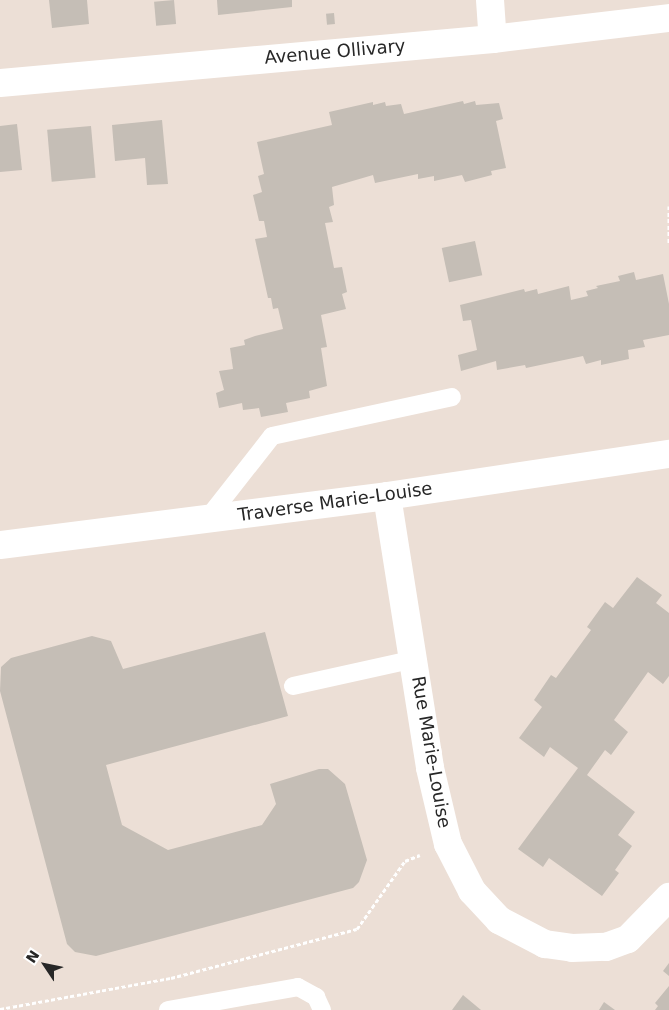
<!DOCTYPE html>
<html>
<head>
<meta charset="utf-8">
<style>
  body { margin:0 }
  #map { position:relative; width:669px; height:1010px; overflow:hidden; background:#ecdfd6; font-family:"DejaVu Sans",sans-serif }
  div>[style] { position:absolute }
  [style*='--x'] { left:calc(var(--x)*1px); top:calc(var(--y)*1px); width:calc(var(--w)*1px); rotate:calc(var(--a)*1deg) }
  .building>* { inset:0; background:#c5beb6; transform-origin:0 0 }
  .path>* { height:3px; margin-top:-1.5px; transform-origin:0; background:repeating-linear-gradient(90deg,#fff 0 4px,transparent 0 6.5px) }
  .service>* { height:18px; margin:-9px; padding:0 9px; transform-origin:9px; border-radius:9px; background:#fff }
  .minor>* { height:28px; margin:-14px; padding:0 14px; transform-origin:14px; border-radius:14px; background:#fff }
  span { translate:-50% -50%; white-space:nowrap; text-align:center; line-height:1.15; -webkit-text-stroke:5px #fff; paint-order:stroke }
  .street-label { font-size:18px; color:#272727 }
  .north { position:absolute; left:20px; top:940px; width:50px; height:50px; -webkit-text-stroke:4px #fff; paint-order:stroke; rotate:304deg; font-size:14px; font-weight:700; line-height:20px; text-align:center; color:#272727 }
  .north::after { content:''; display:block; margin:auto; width:18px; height:22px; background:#272727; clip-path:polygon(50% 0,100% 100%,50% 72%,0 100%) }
</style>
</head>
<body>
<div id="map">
  <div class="building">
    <div style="clip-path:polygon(49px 0,87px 0,89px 24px,52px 28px)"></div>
    <div style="left:174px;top:0;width:24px;height:20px;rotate:85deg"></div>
    <div style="clip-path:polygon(217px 0,292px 0,292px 7px,218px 15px)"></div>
    <div style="left:334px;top:13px;width:11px;height:8px;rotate:85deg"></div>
    <div style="clip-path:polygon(463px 101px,464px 104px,475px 101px,476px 105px,499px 103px,503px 119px,496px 121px,506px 168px,491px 171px,492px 175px,465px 182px,462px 175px,434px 181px,434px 176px,418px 179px,418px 174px,375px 183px,373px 175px,332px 187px,334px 205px,329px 207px,333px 222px,325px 223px,334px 268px,342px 267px,347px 292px,342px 294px,346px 309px,321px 315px,327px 347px,321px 348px,327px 386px,309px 391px,310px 398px,286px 403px,288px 412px,261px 417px,259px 408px,243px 410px,242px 403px,219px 408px,216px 393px,224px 390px,219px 371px,233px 369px,230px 348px,245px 345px,244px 340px,255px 336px,283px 329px,278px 308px,273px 309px,271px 298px,268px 298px,255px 239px,267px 237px,264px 221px,259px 221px,253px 195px,262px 192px,258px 176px,264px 174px,257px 142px,332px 125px,329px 112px,373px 102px,373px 105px,385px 102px,386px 106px,401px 104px,404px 114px)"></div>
    <div style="clip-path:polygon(162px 120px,168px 184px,147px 185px,145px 158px,115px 161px,112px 125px)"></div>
    <div style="clip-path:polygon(17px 124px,22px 170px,0 172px,0 126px)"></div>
    <div style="left:91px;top:126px;width:52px;height:44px;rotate:85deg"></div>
    <div style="left:475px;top:241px;width:35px;height:34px;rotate:78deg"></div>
    <div style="clip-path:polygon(634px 272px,636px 280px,663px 274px,669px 304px,669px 335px,643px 340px,645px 347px,628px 350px,629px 359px,601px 365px,601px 360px,586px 364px,583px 356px,526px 368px,525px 365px,497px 370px,496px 361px,461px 371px,458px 355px,477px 350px,471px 320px,463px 321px,460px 305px,524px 289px,525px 292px,537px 289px,538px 294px,569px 286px,571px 300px,588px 296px,586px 291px,598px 288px,596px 286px,620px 281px,618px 276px)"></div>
    <div style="clip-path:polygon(637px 577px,662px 595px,656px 603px,669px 613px,669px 676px,663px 684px,648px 672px,614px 720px,628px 732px,611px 755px,605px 750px,587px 775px,635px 812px,618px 835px,632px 846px,615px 870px,619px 873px,602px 896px,549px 858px,543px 867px,518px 849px,578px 768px,550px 747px,544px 757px,519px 738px,542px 707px,534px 700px,551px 675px,556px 678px,591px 630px,587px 627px,605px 602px,613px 608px)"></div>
    <div style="clip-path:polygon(265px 632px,288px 716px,106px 765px,122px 825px,168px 850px,262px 825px,276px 804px,270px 784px,319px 769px,328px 769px,345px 784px,367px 860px,359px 882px,353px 888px,96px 956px,75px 952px,67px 944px,0 691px,1px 667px,11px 658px,92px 636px,111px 641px,123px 669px)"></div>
    <div style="clip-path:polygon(669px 963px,669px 976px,663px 971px)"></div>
    <div style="clip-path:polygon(669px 986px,669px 1010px,655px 1010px,658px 1006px,655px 1003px)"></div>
    <div style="clip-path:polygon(463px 995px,481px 1010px,452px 1010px)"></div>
    <div style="clip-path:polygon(604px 1002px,615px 1010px,599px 1010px)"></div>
  </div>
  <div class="path">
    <div style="--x:669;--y:206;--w:37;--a:90"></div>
    <div style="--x:0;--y:1009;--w:174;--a:-10.3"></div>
    <div style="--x:171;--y:978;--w:192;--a:-14.8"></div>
    <div style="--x:357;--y:929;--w:83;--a:-54.8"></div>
    <div style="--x:405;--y:861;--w:16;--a:-22"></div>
  </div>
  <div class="service">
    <div style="--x:207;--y:519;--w:105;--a:-51.9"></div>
    <div style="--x:272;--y:436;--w:184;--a:-12.2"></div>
    <div style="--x:293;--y:686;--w:125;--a:-12.5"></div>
    <div style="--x:168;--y:1010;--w:132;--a:-10"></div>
    <div style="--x:298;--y:987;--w:21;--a:29"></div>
    <div style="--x:316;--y:997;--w:14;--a:65"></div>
  </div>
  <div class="minor">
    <div style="--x:490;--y:0;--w:39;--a:86"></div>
    <div style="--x:0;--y:83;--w:495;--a:-5.1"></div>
    <div style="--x:493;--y:39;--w:177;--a:-6.8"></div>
    <div style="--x:387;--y:496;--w:275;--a:81"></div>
    <div style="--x:430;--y:768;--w:78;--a:76.7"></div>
    <div style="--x:448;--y:844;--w:53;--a:62.9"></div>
    <div style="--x:472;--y:891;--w:40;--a:47"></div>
    <div style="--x:499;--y:920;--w:52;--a:27.6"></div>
    <div style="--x:545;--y:944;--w:27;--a:8"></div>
    <div style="--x:572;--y:948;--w:34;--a:-2"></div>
    <div style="--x:606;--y:947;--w:23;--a:-20"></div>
    <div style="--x:628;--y:939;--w:59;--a:-45.7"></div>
    <div style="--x:0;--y:545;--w:390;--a:-7.2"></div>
    <div style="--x:387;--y:496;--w:285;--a:-8.5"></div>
  </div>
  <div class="street-label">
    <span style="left:335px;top:52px;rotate:-5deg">Avenue Ollivary</span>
    <span style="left:335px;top:502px;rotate:-8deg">Traverse Marie-Louise</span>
    <span style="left:431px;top:752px;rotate:80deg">Rue Marie-Louise</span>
  </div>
  <div class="north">N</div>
</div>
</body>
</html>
